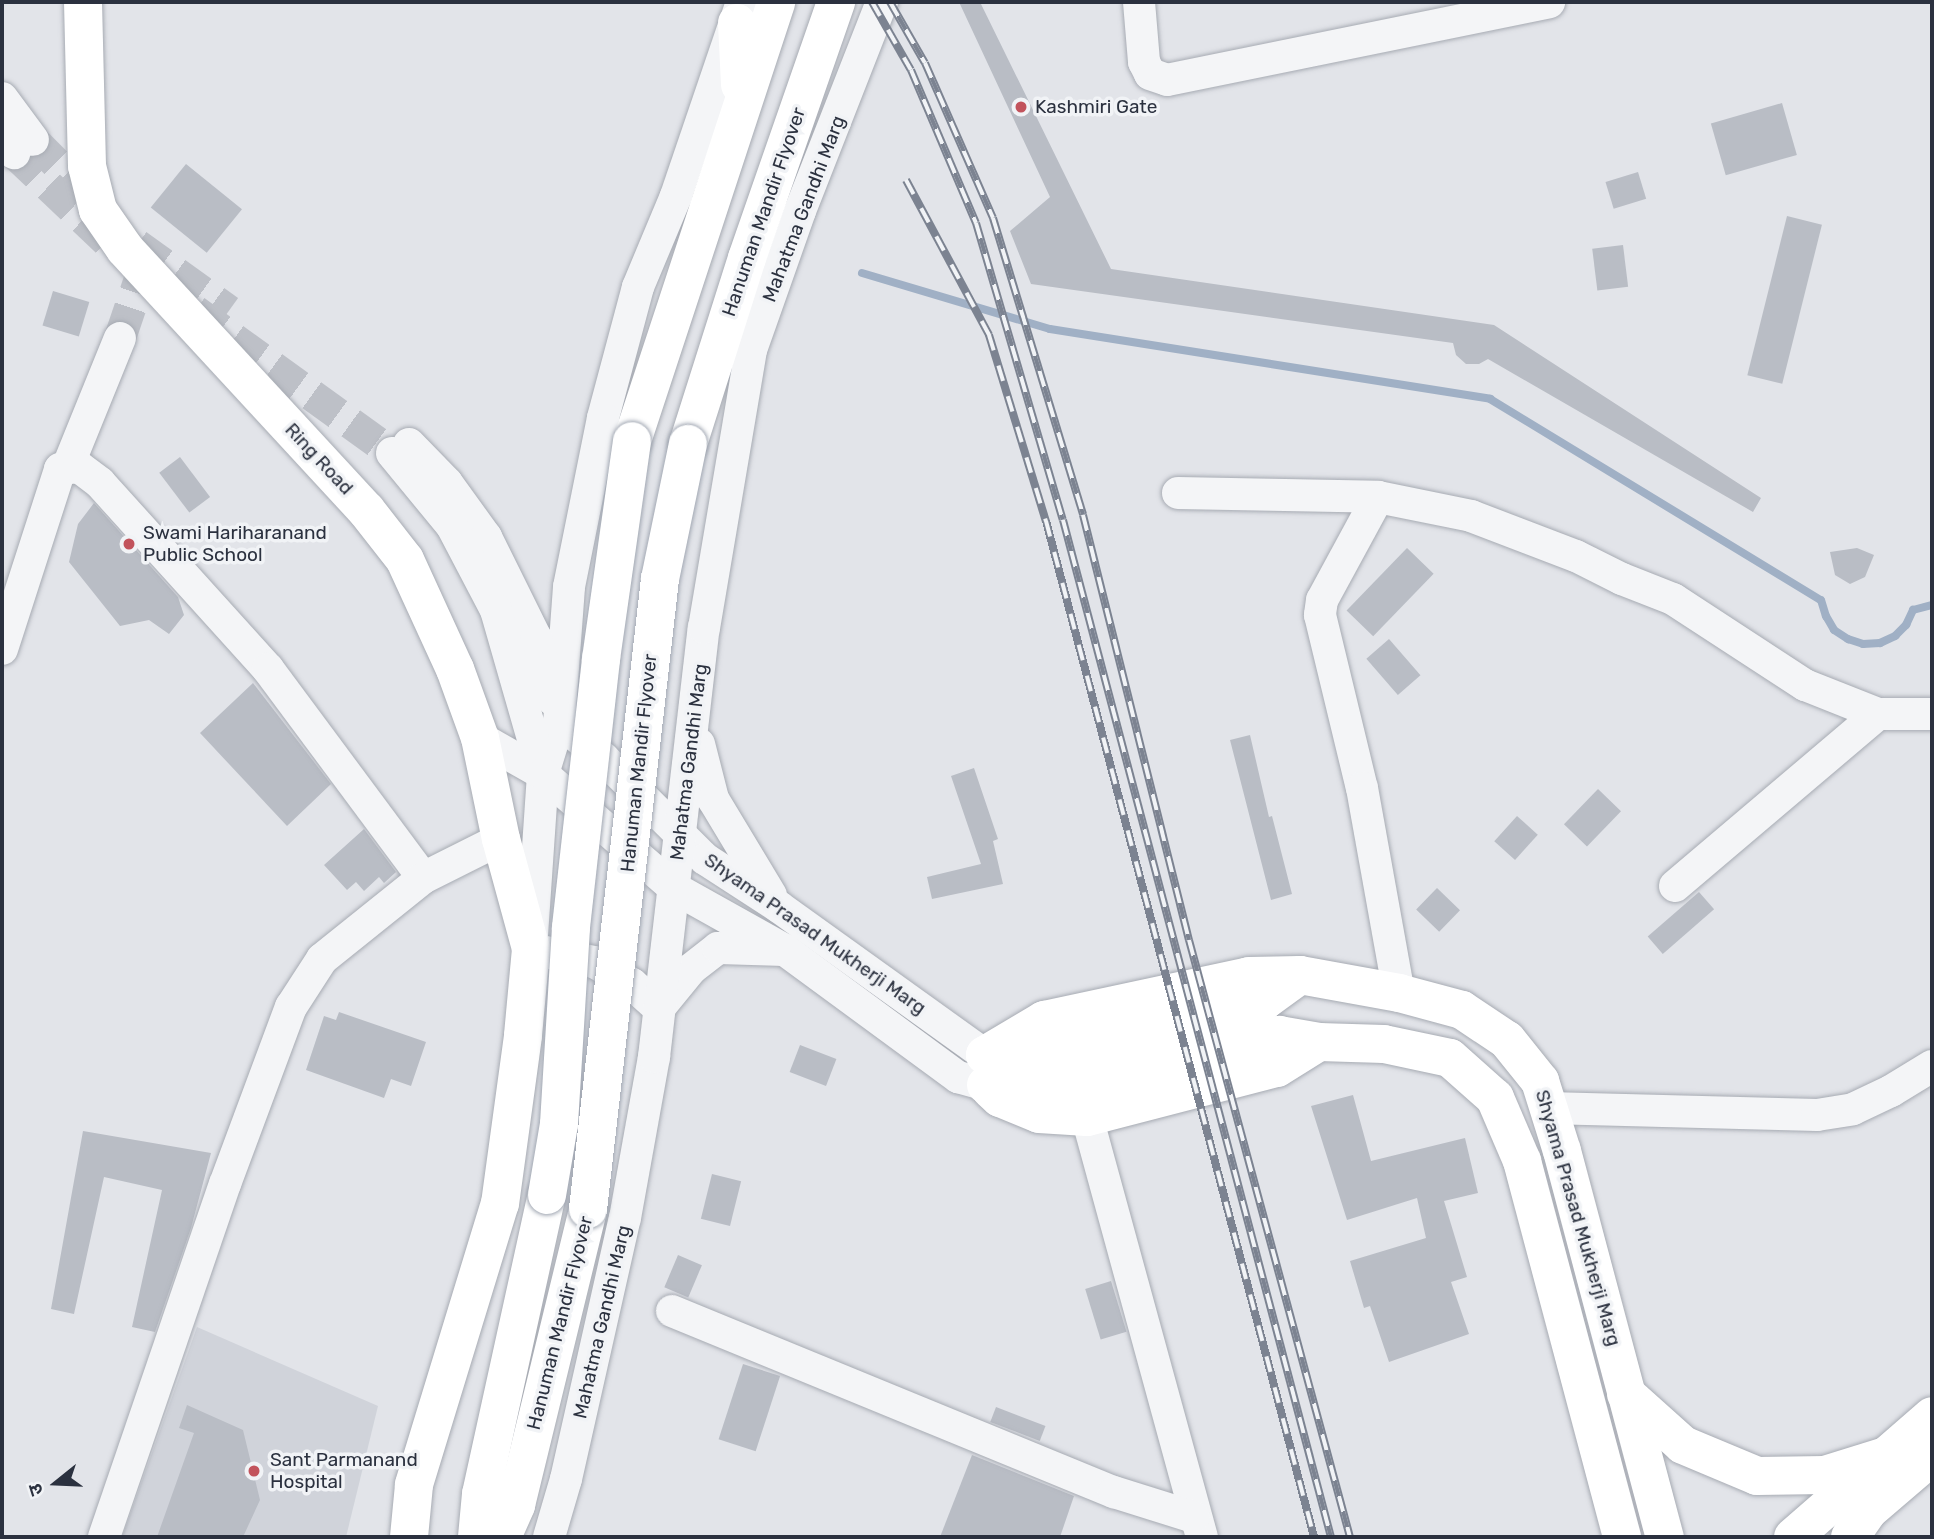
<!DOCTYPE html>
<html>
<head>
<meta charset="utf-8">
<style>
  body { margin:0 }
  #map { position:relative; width:1934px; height:1539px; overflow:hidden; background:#e2e4e9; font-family:Rubik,"Noto Sans Devanagari",sans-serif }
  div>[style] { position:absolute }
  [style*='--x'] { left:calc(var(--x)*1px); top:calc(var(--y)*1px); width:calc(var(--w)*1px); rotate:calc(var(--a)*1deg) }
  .built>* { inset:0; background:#d0d3da }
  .stream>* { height:8px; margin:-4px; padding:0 4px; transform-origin:4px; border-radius:4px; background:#a0b0c5 }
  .building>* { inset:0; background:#b9bdc5; transform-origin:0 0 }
  .minor-tunnel>* { height:32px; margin-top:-16px; transform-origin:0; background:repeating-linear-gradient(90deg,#bdc0c7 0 32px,transparent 0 48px) }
  .roads { filter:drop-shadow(0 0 2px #a7abb3) drop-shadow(0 0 2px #a7abb3) }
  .minor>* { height:32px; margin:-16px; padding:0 16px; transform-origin:16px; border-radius:16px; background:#f4f5f7 }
  .major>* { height:38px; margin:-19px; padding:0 19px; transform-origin:19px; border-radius:19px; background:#fff }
  .highway>* { height:38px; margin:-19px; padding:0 19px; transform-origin:19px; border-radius:19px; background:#fff }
  .rail>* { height:8px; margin-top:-4px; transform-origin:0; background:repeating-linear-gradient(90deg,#f1f3f6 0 16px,#7c8391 0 32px); box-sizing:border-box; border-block:2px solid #7c8391 }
  .bridges { filter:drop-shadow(0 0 2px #a2a8b3) drop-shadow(0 0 2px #a2a8b3) }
  .major-bridge>* { height:38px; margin:-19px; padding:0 19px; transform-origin:19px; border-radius:19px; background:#fff }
  .highway-bridge>* { height:38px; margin:-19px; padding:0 19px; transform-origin:19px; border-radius:19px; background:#fff }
  .dots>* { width:19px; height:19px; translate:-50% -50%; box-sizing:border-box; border:4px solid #f1f3f6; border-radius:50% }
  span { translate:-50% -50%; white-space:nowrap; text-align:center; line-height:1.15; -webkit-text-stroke:7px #f1f3f6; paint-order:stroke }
  .poi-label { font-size:19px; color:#2b313f }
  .left { translate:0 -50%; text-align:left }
  .street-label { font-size:19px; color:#2b313f }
  .frame { position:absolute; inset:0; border:4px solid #2b313f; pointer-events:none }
  .north { position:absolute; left:21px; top:1448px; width:70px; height:70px; -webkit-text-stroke:5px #f1f3f6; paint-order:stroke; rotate:252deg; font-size:19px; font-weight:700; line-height:28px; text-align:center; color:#2b313f }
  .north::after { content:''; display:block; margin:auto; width:24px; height:32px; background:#2b313f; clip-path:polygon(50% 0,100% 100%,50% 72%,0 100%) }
</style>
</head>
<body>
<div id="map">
  <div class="built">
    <div style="clip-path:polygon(197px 1327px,378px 1406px,346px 1537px,122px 1537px)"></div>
  </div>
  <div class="stream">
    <div style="--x:862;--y:273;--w:196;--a:16.6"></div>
    <div style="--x:1050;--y:329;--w:446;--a:9"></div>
    <div style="--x:1490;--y:399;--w:387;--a:31.3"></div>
    <div style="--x:1821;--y:600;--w:17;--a:73"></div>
    <div style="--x:1826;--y:616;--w:16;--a:60"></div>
    <div style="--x:1834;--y:630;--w:17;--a:33"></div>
    <div style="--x:1848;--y:639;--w:16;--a:18"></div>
    <div style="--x:1863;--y:644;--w:17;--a:-3"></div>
    <div style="--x:1880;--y:643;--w:17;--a:-25"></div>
    <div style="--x:1895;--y:636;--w:16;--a:-45"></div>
    <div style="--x:1906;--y:625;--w:17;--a:-65"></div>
    <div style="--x:1913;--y:610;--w:20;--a:-15"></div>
  </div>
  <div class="building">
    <div style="clip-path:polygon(959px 2px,980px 2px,1111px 269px,1494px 325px,1761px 498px,1753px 512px,1488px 359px,1479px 364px,1466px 364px,1456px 355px,1453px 343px,1031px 284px,1010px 231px,1050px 197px)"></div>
    <div style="left:1782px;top:103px;width:54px;height:74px;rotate:74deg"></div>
    <div style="left:186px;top:164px;width:72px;height:56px;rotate:39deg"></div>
    <div style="left:1638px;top:172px;width:28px;height:34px;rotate:73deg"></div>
    <div style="left:1787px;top:216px;width:36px;height:164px;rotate:14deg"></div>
    <div style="left:1623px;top:245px;width:42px;height:31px;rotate:83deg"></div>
    <div style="left:53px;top:291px;width:38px;height:36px;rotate:17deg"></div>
    <div style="left:180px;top:457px;width:50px;height:26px;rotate:53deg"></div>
    <div style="clip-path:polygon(94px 503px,178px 597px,184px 615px,169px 634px,149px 620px,120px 626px,69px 562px,78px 524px)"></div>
    <div style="left:1407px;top:548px;width:37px;height:87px;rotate:44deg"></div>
    <div style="clip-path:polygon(1857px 548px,1874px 555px,1865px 577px,1850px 584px,1835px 575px,1830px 552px)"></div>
    <div style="left:1389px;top:639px;width:48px;height:30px;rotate:49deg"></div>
    <div style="clip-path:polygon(253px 683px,331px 784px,287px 826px,200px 733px)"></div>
    <div style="clip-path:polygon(1250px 735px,1269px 817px,1272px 816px,1292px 894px,1271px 900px,1230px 740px)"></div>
    <div style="clip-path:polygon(974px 768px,998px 839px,993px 841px,1003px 884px,932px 899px,927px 877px,981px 864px,951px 776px)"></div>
    <div style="left:1598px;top:789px;width:32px;height:49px;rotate:44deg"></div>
    <div style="left:1517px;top:816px;width:28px;height:34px;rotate:42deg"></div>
    <div style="clip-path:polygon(364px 829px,396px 872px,384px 883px,379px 877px,364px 891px,356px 882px,347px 890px,324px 865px)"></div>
    <div style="left:1437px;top:888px;width:32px;height:30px;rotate:44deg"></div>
    <div style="left:1699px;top:892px;width:23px;height:68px;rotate:49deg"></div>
    <div style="clip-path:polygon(339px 1012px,426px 1042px,411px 1086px,391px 1079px,384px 1098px,306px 1070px,324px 1016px,336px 1020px)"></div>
    <div style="left:800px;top:1045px;width:39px;height:29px;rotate:21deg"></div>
    <div style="clip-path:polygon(1353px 1095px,1371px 1161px,1465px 1138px,1478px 1193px,1444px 1201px,1467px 1277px,1451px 1282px,1469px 1334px,1389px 1362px,1370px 1306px,1364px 1308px,1350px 1261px,1426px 1238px,1417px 1198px,1347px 1220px,1311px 1106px)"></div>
    <div style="clip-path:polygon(83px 1131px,211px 1153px,191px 1228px,155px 1332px,132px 1327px,162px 1190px,104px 1177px,74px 1314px,51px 1309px)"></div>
    <div style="left:712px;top:1174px;width:30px;height:46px;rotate:14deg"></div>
    <div style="left:678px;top:1255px;width:26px;height:35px;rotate:23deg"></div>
    <div style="left:1111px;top:1281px;width:53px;height:27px;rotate:73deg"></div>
    <div style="left:743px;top:1364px;width:39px;height:79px;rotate:18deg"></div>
    <div style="clip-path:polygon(187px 1405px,243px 1430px,260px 1500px,243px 1537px,157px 1537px,194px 1433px,179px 1428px)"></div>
    <div style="left:996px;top:1407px;width:53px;height:16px;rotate:21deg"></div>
    <div style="clip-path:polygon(972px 1455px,1074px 1496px,1060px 1537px,940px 1537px)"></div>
  </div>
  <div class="minor-tunnel">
    <div style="--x:33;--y:140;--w:75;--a:45"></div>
    <div style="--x:14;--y:153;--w:132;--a:43.5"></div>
    <div style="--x:137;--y:245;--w:113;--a:35.7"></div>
    <div style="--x:195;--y:311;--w:243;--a:35.8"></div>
    <div style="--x:120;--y:338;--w:69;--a:-71.3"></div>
  </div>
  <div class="roads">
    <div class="minor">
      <div style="--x:742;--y:2;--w:205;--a:108.8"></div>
      <div style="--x:676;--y:196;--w:99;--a:112.7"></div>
      <div style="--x:638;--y:287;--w:136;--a:105"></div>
      <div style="--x:603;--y:418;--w:172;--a:101.4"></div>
      <div style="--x:569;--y:587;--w:135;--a:94.2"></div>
      <div style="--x:559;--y:722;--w:54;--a:107.1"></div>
      <div style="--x:543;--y:774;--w:175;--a:93.9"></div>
      <div style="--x:531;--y:949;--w:64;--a:11.7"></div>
      <div style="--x:594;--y:962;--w:44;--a:30.1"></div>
      <div style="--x:632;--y:984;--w:36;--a:42"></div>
      <div style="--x:659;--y:1008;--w:50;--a:-50.6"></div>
      <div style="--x:691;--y:969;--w:34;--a:-38"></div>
      <div style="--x:718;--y:948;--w:67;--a:1.7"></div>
      <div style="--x:1139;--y:2;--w:60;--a:85.2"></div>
      <div style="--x:1144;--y:62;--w:13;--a:63"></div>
      <div style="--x:1150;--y:74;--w:18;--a:19"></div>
      <div style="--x:1167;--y:80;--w:390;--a:-11.5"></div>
      <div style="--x:2;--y:98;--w:52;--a:53.6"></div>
      <div style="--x:2;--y:135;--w:22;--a:56"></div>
      <div style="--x:409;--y:444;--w:54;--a:45.7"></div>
      <div style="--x:447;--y:483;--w:67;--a:54.2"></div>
      <div style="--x:486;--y:537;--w:113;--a:63.7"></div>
      <div style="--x:536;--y:638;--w:64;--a:74.7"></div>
      <div style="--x:392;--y:453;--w:94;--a:50.6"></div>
      <div style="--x:452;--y:526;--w:95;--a:62.4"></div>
      <div style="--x:496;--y:610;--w:171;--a:74"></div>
      <div style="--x:68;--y:466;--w:138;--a:-67.9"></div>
      <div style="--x:1178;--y:493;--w:200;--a:1.1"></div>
      <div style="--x:1378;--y:497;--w:95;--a:11.5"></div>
      <div style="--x:1471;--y:516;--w:112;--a:20.9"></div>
      <div style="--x:1576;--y:556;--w:51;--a:26.6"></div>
      <div style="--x:1622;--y:579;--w:55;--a:21.4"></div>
      <div style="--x:1673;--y:599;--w:158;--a:33.1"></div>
      <div style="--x:1805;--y:685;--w:79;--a:21.7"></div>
      <div style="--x:1878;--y:714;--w:54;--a:0"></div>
      <div style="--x:1378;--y:497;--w:117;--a:118.5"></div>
      <div style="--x:1322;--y:600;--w:15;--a:98"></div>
      <div style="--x:1320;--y:615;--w:178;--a:76.4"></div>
      <div style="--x:1362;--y:788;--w:208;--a:79.8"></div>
      <div style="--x:2;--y:649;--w:189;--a:-72.1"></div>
      <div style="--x:60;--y:469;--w:19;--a:-6"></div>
      <div style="--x:79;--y:467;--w:26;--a:37"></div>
      <div style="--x:100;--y:483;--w:251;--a:47.9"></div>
      <div style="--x:268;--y:669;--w:260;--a:53.4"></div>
      <div style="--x:576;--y:736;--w:36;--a:39"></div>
      <div style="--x:604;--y:759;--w:142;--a:44.7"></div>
      <div style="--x:705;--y:859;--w:88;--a:33"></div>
      <div style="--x:779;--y:907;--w:254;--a:35.7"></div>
      <div style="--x:480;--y:738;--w:73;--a:29.7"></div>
      <div style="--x:543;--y:774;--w:174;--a:41"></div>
      <div style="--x:674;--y:888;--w:127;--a:29.2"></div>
      <div style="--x:785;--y:950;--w:215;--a:36.3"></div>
      <div style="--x:958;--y:1077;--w:29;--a:16"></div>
      <div style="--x:699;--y:744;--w:57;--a:75.7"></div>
      <div style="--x:713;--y:799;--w:112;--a:58.9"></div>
      <div style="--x:1675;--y:886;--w:266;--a:-40.3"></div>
      <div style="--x:1548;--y:1108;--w:269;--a:1.5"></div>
      <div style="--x:1817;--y:1115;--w:36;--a:-9"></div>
      <div style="--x:1853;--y:1109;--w:42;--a:-25.3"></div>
      <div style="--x:1891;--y:1091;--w:48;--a:-31.4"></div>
      <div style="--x:1087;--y:1117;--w:435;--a:74.7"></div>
      <div style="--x:672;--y:1311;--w:478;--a:22.3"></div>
      <div style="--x:1114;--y:1492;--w:84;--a:17.4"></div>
      <div style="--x:104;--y:1537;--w:373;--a:-71.1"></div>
      <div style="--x:225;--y:1184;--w:189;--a:-69.6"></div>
      <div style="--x:291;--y:1007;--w:57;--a:-57.1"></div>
      <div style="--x:322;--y:959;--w:129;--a:-38.7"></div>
      <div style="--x:423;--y:878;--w:87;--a:-26.6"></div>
      <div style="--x:549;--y:1537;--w:60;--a:-73.7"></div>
      <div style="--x:566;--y:1479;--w:268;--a:-77.3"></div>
      <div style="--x:625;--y:1218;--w:164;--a:-79.8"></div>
      <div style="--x:654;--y:1057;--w:432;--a:-83.4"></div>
      <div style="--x:704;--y:628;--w:282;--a:-80.4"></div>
      <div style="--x:751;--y:350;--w:147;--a:-70.6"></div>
      <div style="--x:800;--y:211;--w:225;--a:-68.6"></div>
    </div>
    <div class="major">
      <div style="--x:688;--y:444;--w:195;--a:-72.4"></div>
      <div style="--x:747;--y:258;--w:271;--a:-70.8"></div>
      <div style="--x:985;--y:1055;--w:69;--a:-30.7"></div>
      <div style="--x:1044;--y:1020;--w:210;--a:-12.1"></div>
      <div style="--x:1249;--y:976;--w:51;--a:-1.1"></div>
      <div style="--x:1300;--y:975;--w:101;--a:10.3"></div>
      <div style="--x:1399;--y:993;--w:65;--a:15.1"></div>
      <div style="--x:1462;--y:1010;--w:54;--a:33.7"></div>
      <div style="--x:1507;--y:1040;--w:53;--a:51.2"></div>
      <div style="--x:1540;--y:1081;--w:73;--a:72.6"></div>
      <div style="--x:1562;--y:1151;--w:400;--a:75.1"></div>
      <div style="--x:985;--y:1055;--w:74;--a:0"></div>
      <div style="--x:1059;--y:1055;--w:71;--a:-13.8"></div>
      <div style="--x:1128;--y:1038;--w:140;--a:-14.9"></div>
      <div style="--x:1263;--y:1002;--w:46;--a:-36.1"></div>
      <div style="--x:986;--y:1085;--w:95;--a:-1.8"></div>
      <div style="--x:1081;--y:1082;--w:204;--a:-13.4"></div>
      <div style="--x:1279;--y:1035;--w:41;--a:9.9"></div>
      <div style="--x:1319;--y:1042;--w:65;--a:1.8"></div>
      <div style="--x:1384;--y:1044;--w:67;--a:12"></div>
      <div style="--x:1450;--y:1058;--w:60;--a:41.6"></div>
      <div style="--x:1495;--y:1098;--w:69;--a:66.8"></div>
      <div style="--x:1522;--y:1161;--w:389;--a:75.1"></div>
      <div style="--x:991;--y:1090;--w:12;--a:42"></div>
      <div style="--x:1000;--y:1098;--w:42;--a:22.3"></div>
      <div style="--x:1039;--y:1114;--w:48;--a:3.6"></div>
      <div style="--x:1087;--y:1117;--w:196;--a:-14.5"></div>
      <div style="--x:1277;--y:1068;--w:49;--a:-31.8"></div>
      <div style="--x:1626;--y:1394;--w:76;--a:41.8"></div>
      <div style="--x:1683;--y:1445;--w:80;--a:22.7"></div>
      <div style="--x:1757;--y:1476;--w:68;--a:-0.8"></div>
      <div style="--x:1825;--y:1475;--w:64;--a:-17.3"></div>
      <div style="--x:502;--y:1537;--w:35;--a:-66"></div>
      <div style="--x:516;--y:1505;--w:305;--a:-76.3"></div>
      <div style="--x:1793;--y:1537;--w:184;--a:-41"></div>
      <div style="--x:1850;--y:1537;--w:33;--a:-55"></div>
      <div style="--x:1869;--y:1510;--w:83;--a:-40.6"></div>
    </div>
    <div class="highway">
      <div style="--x:83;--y:2;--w:164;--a:88.6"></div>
      <div style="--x:87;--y:166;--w:45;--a:76"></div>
      <div style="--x:98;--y:210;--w:47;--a:55.3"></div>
      <div style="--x:125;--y:249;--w:355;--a:47.3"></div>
      <div style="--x:366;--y:510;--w:63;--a:52"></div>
      <div style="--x:405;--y:560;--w:120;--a:65.4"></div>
      <div style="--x:455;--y:669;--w:73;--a:70.1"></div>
      <div style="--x:480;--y:738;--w:103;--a:78.3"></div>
      <div style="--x:501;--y:839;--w:114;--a:74.7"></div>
      <div style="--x:531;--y:949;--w:87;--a:95.3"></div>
      <div style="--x:523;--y:1036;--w:169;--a:97.8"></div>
      <div style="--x:500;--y:1203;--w:295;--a:107"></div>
      <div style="--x:414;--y:1485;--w:52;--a:95.5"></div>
      <div style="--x:737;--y:23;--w:62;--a:87.2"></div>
      <div style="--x:632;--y:441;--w:462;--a:-71.8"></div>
      <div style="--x:477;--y:1537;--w:43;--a:-84.7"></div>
      <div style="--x:481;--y:1494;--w:306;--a:-77.6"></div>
    </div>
  </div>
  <div class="rail">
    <div style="--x:872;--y:2;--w:78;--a:60.2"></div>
    <div style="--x:911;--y:70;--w:166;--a:67"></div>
    <div style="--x:976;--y:223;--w:309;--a:73.7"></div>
    <div style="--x:1063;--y:520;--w:1052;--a:75.24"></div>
    <div style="--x:890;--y:2;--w:70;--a:60.2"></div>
    <div style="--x:925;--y:63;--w:169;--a:66.3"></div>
    <div style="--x:993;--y:218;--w:310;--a:73.1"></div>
    <div style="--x:1083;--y:515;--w:438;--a:76"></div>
    <div style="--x:1189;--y:940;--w:618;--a:74.91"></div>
    <div style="--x:906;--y:180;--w:176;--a:61.8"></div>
    <div style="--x:989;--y:335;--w:195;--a:73"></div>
    <div style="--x:1046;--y:521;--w:1051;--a:75.22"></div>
  </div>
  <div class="bridges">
    <div class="major-bridge">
      <div style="--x:588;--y:1209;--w:634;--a:-83.48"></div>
      <div style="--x:660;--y:579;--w:138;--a:-78.3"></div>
    </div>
    <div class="highway-bridge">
      <div style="--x:547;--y:1195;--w:72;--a:-80.4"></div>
      <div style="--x:559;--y:1124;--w:197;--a:-86.5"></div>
      <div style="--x:571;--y:927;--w:270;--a:-83.6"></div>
      <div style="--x:601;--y:659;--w:220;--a:-81.9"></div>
    </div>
  </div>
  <div class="dots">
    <div style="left:1021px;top:107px;background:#c2535c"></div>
    <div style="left:129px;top:544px;background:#c2535c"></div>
    <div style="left:254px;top:1471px;background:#c2535c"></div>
  </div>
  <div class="poi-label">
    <span class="left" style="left:1035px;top:107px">Kashmiri Gate</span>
    <span class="left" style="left:143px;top:544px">Swami Hariharanand<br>Public School</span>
    <span class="left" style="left:270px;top:1471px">Sant Parmanand<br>Hospital</span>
  </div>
  <div class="street-label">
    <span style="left:804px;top:209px;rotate:-69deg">Mahatma Gandhi Marg</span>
    <span style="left:764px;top:212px;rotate:-71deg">Hanuman Mandir Flyover</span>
    <span style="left:319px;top:459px;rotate:47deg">Ring Road</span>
    <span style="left:689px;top:762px;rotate:-83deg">Mahatma Gandhi Marg</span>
    <span style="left:639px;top:763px;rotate:-84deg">Hanuman Mandir Flyover</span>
    <span style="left:815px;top:934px;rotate:35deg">Shyama Prasad Mukherji Marg</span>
    <span style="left:1578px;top:1218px;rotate:74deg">Shyama Prasad Mukherji Marg</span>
    <span style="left:602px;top:1322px;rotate:-77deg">Mahatma Gandhi Marg</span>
    <span style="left:560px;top:1323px;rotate:-76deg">Hanuman Mandir Flyover</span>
  </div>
  <div class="frame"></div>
  <div class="north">उ</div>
</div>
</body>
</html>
